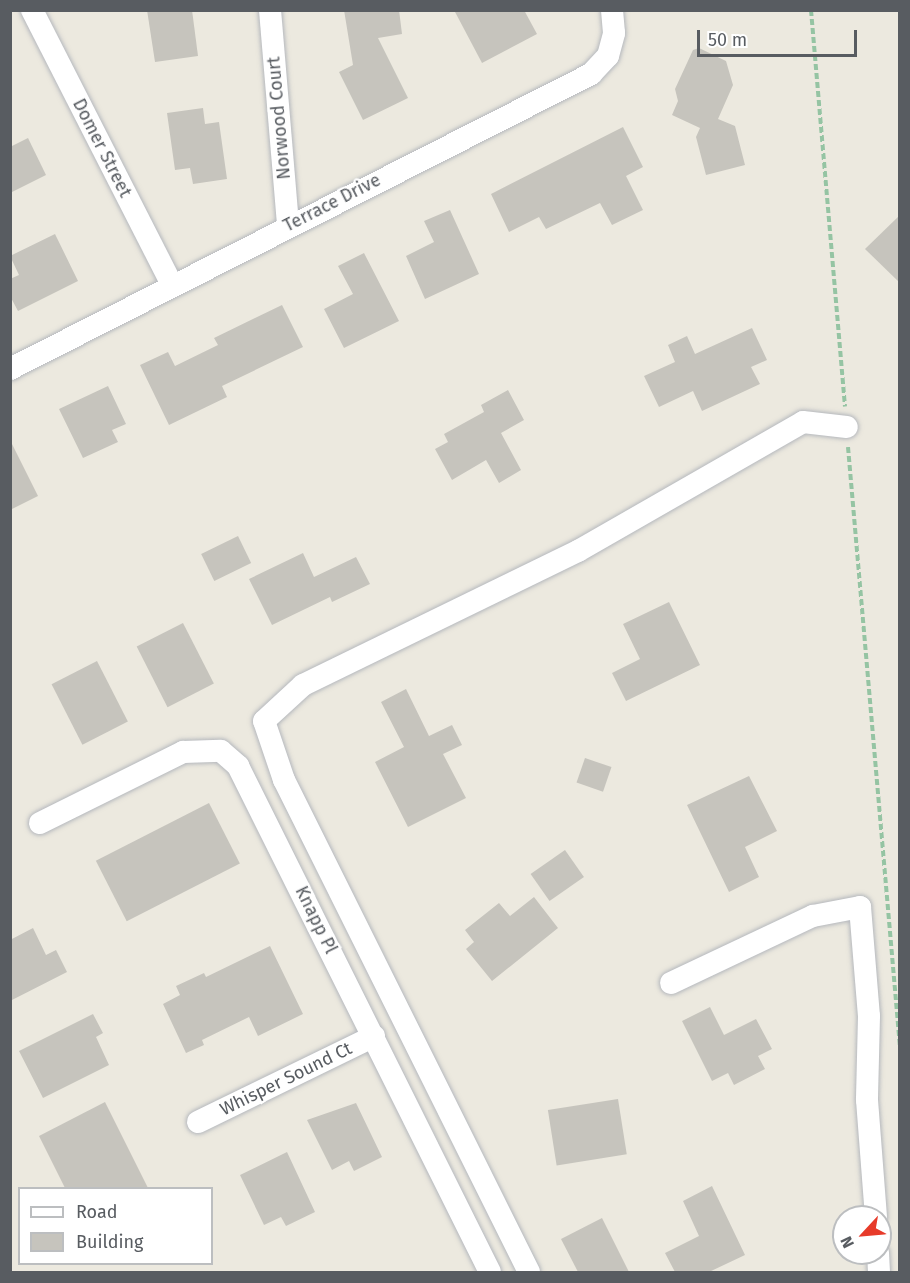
<!DOCTYPE html>
<html>
<head>
<meta charset="utf-8">
<style>
  body { margin:0 }
  #map { position:relative; width:910px; height:1283px; overflow:hidden; background:#ece9df; font-family:"Fira Sans",sans-serif }
  div>[style] { position:absolute }
  [style*='--x'] { left:calc(var(--x)*1px); top:calc(var(--y)*1px); width:calc(var(--w)*1px); rotate:calc(var(--a)*1deg) }
  .building>* { inset:0; background:#c6c4bd; transform-origin:0 0 }
  .path>* { height:4px; margin-top:-2px; transform-origin:0; background:repeating-linear-gradient(90deg,#95c4a3 0 6px,transparent 0 9px) }
  .roads { filter:drop-shadow(0 0 2px #b5b8bd) drop-shadow(0 0 2px #b5b8bd) }
  .minor>* { height:22px; margin:-11px; padding:0 11px; transform-origin:11px; border-radius:11px; background:#fff }
  span { translate:-50% -50%; white-space:nowrap; text-align:center; line-height:1.15; -webkit-text-stroke:4.5px #fff; paint-order:stroke }
  .street-label { font-size:18px; color:#585c61 }
  .frame { position:absolute; inset:0; border:12px solid #585c61; pointer-events:none }
  .legend { position:absolute; left:18px; top:1187px; width:195px; height:78px; box-sizing:border-box; background:#fff; border:2px solid #bcbec0; margin:0; padding:8px 10px; list-style:none; font-size:18px; color:#585c61 }
  .legend li { display:flex; align-items:center; gap:12px; height:30px }
  .legend b { width:30px; border:2px solid #bcbec0 }
  .north { position:absolute; left:832px; top:1205px; width:60px; height:60px; box-sizing:border-box; background:#fff; border:2px solid #bcbec0; border-radius:50%; rotate:244deg; font-size:16px; font-weight:700; line-height:24px; text-align:center; color:#585c61 }
  .north::after { content:''; display:block; margin:auto; width:21px; height:27px; background:#e73b2a; clip-path:polygon(50% 0,100% 100%,50% 72%,0 100%) }
  .scale { position:absolute; left:697px; top:30px; width:160px; height:27px; box-sizing:border-box; border:3px solid #585c61; border-top:0; padding-left:8px; font-size:18px; line-height:21px; white-space:nowrap; color:#585c61; -webkit-text-stroke:4px #fff; paint-order:stroke }
</style>
</head>
<body>
<div id="map">
  <div class="building">
    <div style="clip-path:polygon(147px 10px,192px 10px,198px 56px,155px 62px)"></div>
    <div style="clip-path:polygon(344px 10px,399px 10px,402px 34px,378px 38px,408px 98px,363px 120px,339px 72px,353px 65px)"></div>
    <div style="clip-path:polygon(454px 10px,524px 10px,537px 34px,482px 63px)"></div>
    <div style="clip-path:polygon(699px 48px,726px 61px,733px 85px,718px 119px,735px 126px,745px 165px,706px 175px,696px 137px,700px 128px,672px 115px,678px 101px,675px 89px,693px 50px)"></div>
    <div style="clip-path:polygon(203px 108px,205px 124px,219px 122px,227px 179px,193px 184px,190px 168px,175px 170px,167px 113px)"></div>
    <div style="clip-path:polygon(623px 127px,643px 167px,626px 176px,643px 210px,612px 225px,600px 203px,546px 229px,539px 217px,509px 232px,491px 194px)"></div>
    <div style="clip-path:polygon(28px 138px,46px 175px,10px 193px,10px 147px)"></div>
    <div style="clip-path:polygon(450px 210px,479px 274px,425px 299px,406px 256px,434px 242px,424px 221px)"></div>
    <div style="clip-path:polygon(900px 215px,900px 283px,865px 249px)"></div>
    <div style="clip-path:polygon(55px 234px,78px 281px,18px 311px,10px 296px,10px 279px,19px 275px,10px 256px)"></div>
    <div style="clip-path:polygon(364px 253px,399px 321px,344px 348px,324px 309px,353px 294px,338px 266px)"></div>
    <div style="clip-path:polygon(282px 305px,303px 347px,222px 386px,227px 397px,169px 425px,140px 365px,168px 352px,175px 366px,218px 345px,214px 338px)"></div>
    <div style="clip-path:polygon(752px 328px,767px 360px,751px 367px,760px 384px,702px 411px,693px 391px,659px 407px,644px 376px,675px 362px,668px 345px,687px 336px,695px 354px)"></div>
    <div style="clip-path:polygon(108px 386px,126px 424px,112px 430px,118px 442px,83px 458px,59px 409px)"></div>
    <div style="clip-path:polygon(508px 390px,524px 420px,501px 433px,521px 470px,499px 483px,486px 460px,452px 480px,435px 449px,448px 442px,444px 434px,484px 412px,481px 405px)"></div>
    <div style="clip-path:polygon(10px 440px,38px 496px,10px 510px)"></div>
    <div style="left:238px;top:536px;width:30px;height:41px;rotate:64deg"></div>
    <div style="clip-path:polygon(303px 553px,314px 577px,356px 557px,370px 584px,332px 602px,330px 597px,272px 625px,249px 579px)"></div>
    <div style="clip-path:polygon(669px 602px,700px 665px,626px 701px,612px 673px,640px 659px,623px 624px)"></div>
    <div style="left:183px;top:623px;width:68px;height:52px;rotate:63deg"></div>
    <div style="left:97px;top:661px;width:68px;height:51px;rotate:63deg"></div>
    <div style="clip-path:polygon(406px 689px,429px 736px,452px 725px,462px 745px,443px 754px,466px 798px,408px 827px,375px 762px,404px 747px,381px 702px)"></div>
    <div style="left:585px;top:758px;width:28px;height:26px;rotate:19deg"></div>
    <div style="clip-path:polygon(749px 776px,777px 831px,745px 847px,759px 877px,729px 892px,687px 805px)"></div>
    <div style="left:209px;top:803px;width:68px;height:127px;rotate:63deg"></div>
    <div style="left:565px;top:850px;width:33px;height:42px;rotate:55deg"></div>
    <div style="clip-path:polygon(534px 897px,558px 928px,492px 981px,466px 949px,474px 942px,465px 930px,499px 903px,510px 916px)"></div>
    <div style="clip-path:polygon(33px 928px,46px 955px,56px 950px,67px 972px,10px 1001px,10px 940px)"></div>
    <div style="clip-path:polygon(270px 946px,303px 1014px,258px 1036px,249px 1017px,202px 1040px,204px 1045px,186px 1053px,163px 1004px,180px 995px,176px 986px,204px 973px,206px 977px)"></div>
    <div style="clip-path:polygon(710px 1007px,724px 1035px,756px 1019px,772px 1049px,758px 1056px,765px 1069px,734px 1085px,728px 1073px,712px 1081px,682px 1021px)"></div>
    <div style="clip-path:polygon(93px 1014px,103px 1033px,96px 1037px,109px 1065px,43px 1098px,19px 1051px)"></div>
    <div style="left:618px;top:1099px;width:56px;height:71px;rotate:81deg"></div>
    <div style="clip-path:polygon(105px 1102px,148px 1188px,65px 1188px,39px 1136px)"></div>
    <div style="clip-path:polygon(356px 1103px,382px 1157px,354px 1171px,349px 1161px,332px 1170px,307px 1120px)"></div>
    <div style="clip-path:polygon(287px 1152px,315px 1212px,286px 1226px,281px 1217px,264px 1225px,240px 1175px)"></div>
    <div style="clip-path:polygon(712px 1186px,745px 1255px,709px 1272px,675px 1272px,665px 1253px,699px 1236px,683px 1201px)"></div>
    <div style="clip-path:polygon(602px 1218px,629px 1272px,578px 1272px,561px 1239px)"></div>
  </div>
  <div class="path">
    <div style="--x:811;--y:10;--w:398;--a:85.1"></div>
    <div style="--x:848;--y:447;--w:602;--a:85.05"></div>
  </div>
  <div class="roads">
    <div class="minor">
      <div style="--x:32;--y:10;--w:309;--a:63"></div>
      <div style="--x:270;--y:10;--w:216;--a:85.2"></div>
      <div style="--x:10;--y:369;--w:652;--a:-26.92"></div>
      <div style="--x:591;--y:74;--w:25;--a:-47"></div>
      <div style="--x:608;--y:56;--w:24;--a:-75"></div>
      <div style="--x:614;--y:33;--w:23;--a:-95"></div>
      <div style="--x:40;--y:823;--w:160;--a:-26.4"></div>
      <div style="--x:183;--y:752;--w:38;--a:-2"></div>
      <div style="--x:221;--y:751;--w:23;--a:41"></div>
      <div style="--x:238;--y:766;--w:565;--a:63.53"></div>
      <div style="--x:671;--y:983;--w:157;--a:-25.3"></div>
      <div style="--x:813;--y:916;--w:48;--a:-10.8"></div>
      <div style="--x:860;--y:907;--w:109;--a:85.3"></div>
      <div style="--x:869;--y:1016;--w:84;--a:91.4"></div>
      <div style="--x:867;--y:1100;--w:117;--a:85.6"></div>
      <div style="--x:198;--y:1122;--w:196;--a:-26"></div>
      <div style="--x:878;--y:1253;--w:19;--a:87"></div>
      <div style="--x:529;--y:1272;--w:550;--a:-116.47"></div>
      <div style="--x:284;--y:780;--w:62;--a:-108.7"></div>
      <div style="--x:264;--y:721;--w:53;--a:-42.7"></div>
      <div style="--x:303;--y:685;--w:306;--a:-26"></div>
      <div style="--x:578;--y:551;--w:259;--a:-29.8"></div>
      <div style="--x:803;--y:422;--w:44;--a:6.5"></div>
    </div>
  </div>
  <div class="street-label">
    <span style="left:279px;top:118px;rotate:-95deg">Norwood Court</span>
    <span style="left:102px;top:148px;rotate:63deg">Domer Street</span>
    <span style="left:332px;top:203px;rotate:-27deg">Terrace Drive</span>
    <span style="left:316px;top:920px;rotate:64deg">Knapp Pl</span>
    <span style="left:286px;top:1079px;rotate:-26deg">Whisper Sound Ct</span>
  </div>
  <div class="frame"></div>
  <ul class="legend">
  <li><b style="height:8px;background:#fff"></b>Road</li>
  <li><b style="height:16px;background:#c6c4bd"></b>Building</li>
  </ul>
  <div class="north">N</div>
  <div class="scale">50 m</div>
</div>
</body>
</html>
